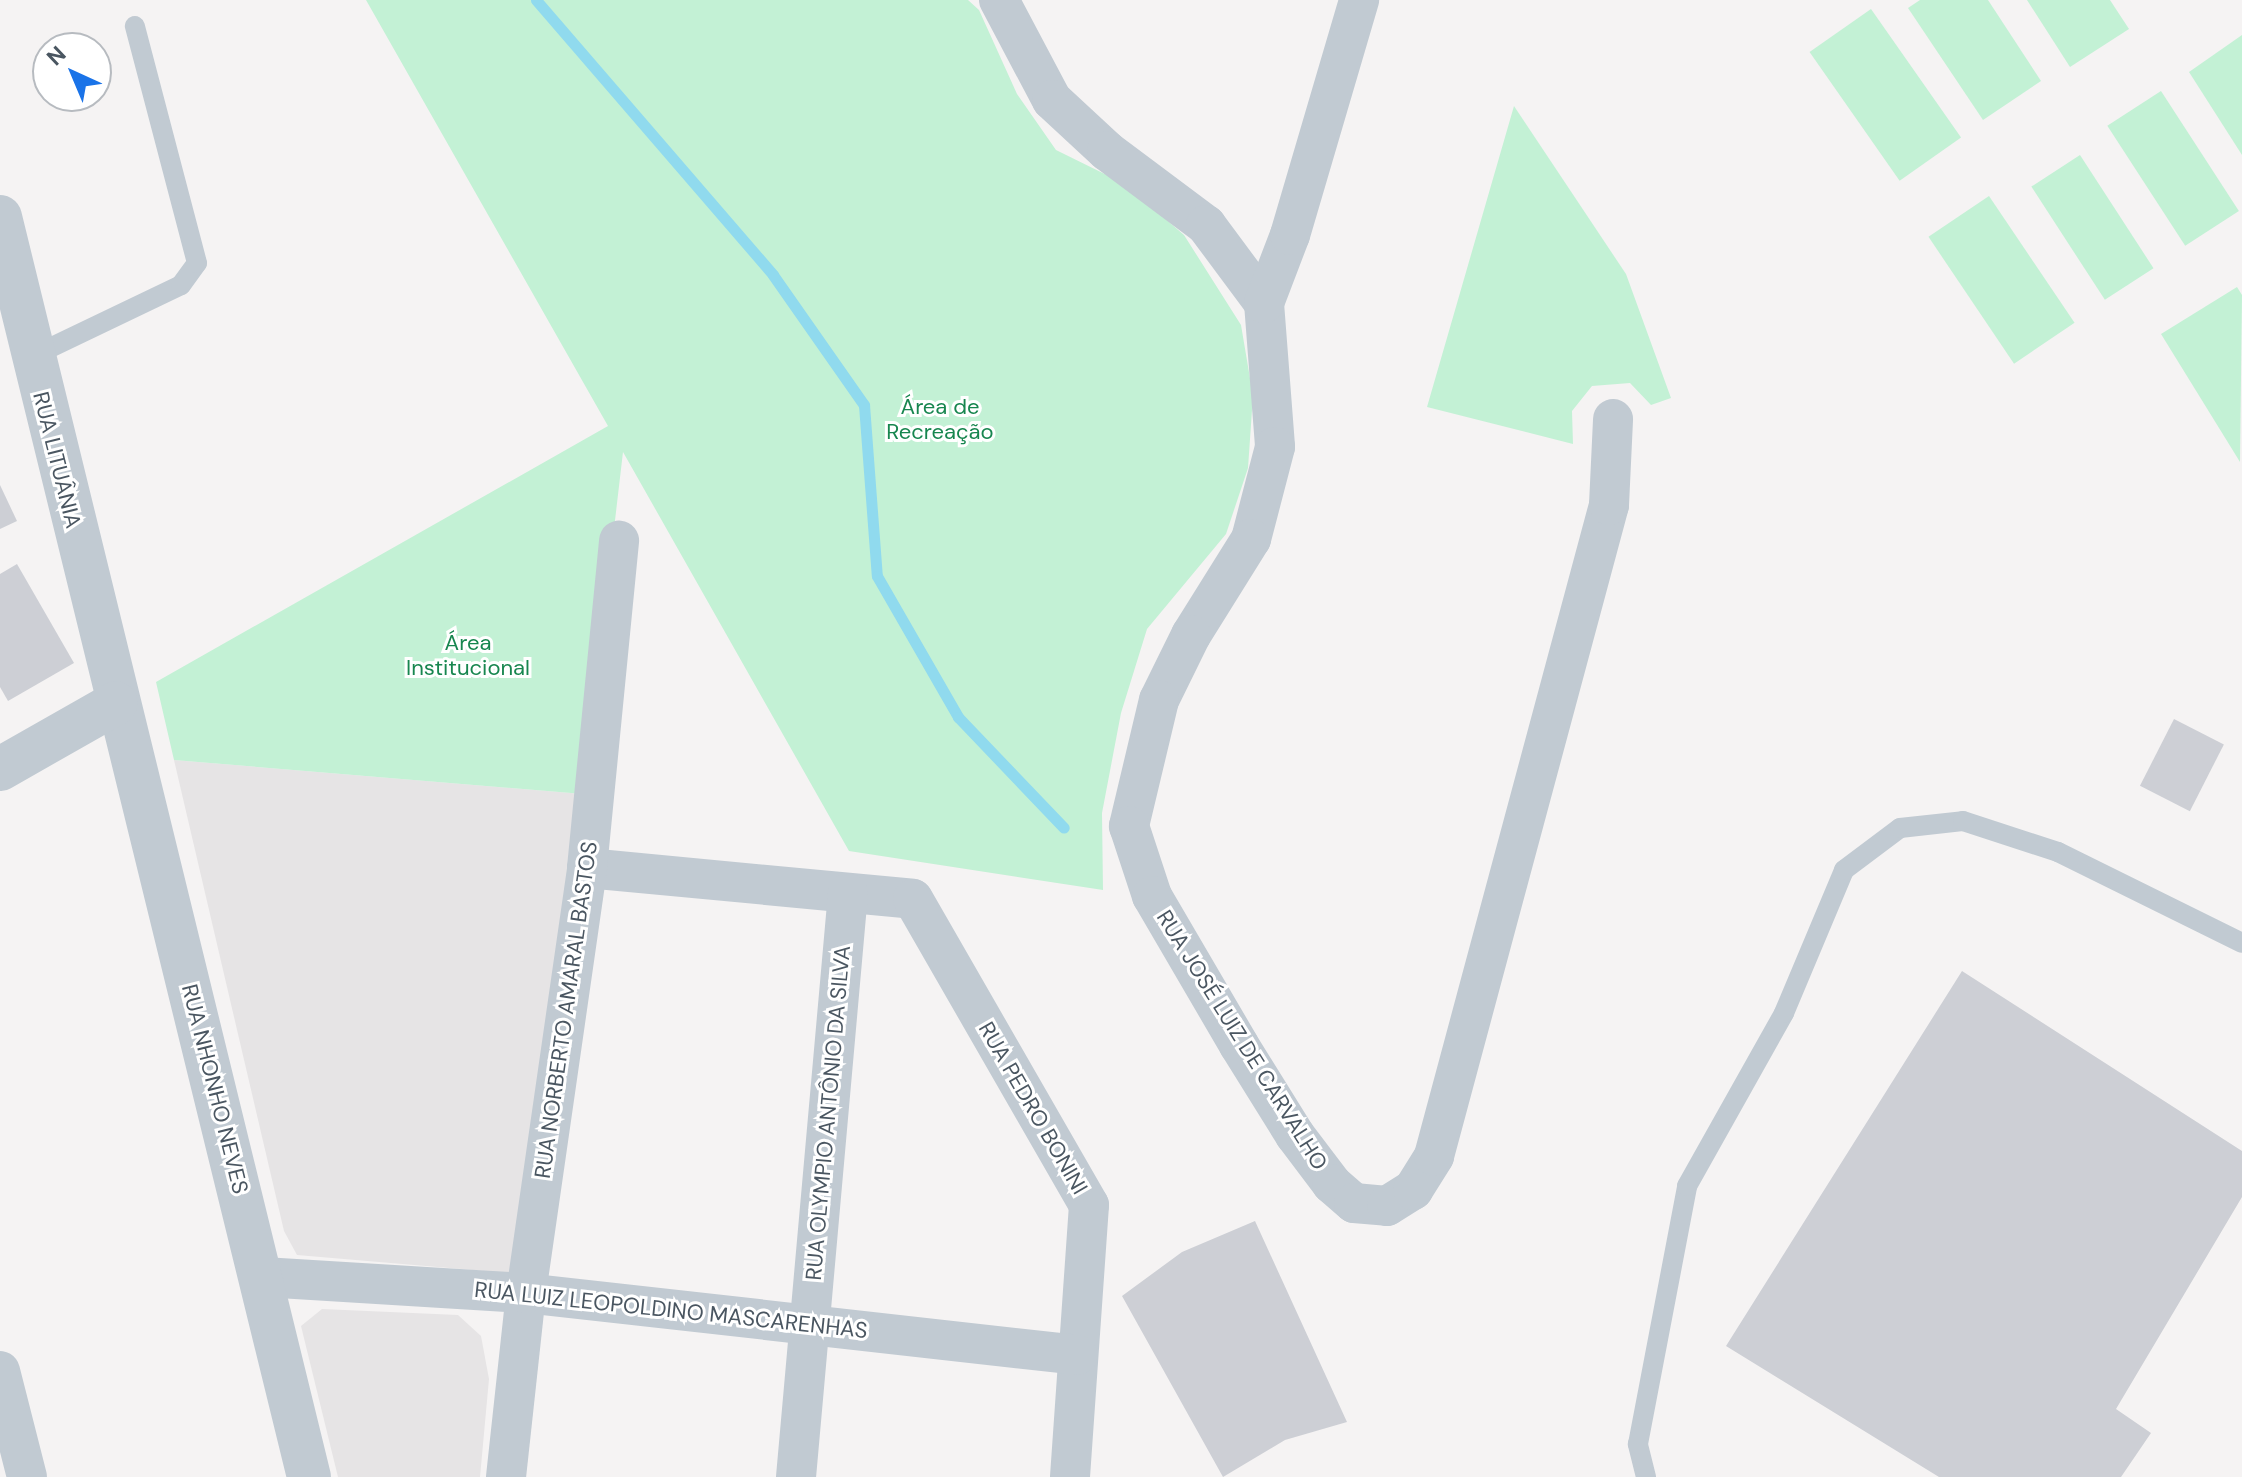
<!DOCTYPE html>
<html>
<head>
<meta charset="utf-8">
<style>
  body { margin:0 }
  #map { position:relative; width:2242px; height:1477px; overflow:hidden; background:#f5f3f3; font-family:"DM Sans",sans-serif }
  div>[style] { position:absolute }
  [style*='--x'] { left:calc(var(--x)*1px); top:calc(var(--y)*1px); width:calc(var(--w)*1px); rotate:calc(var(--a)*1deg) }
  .education>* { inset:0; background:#e6e4e5 }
  .green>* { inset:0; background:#c3f1d5; transform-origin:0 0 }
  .stream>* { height:11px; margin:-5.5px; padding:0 5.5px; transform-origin:5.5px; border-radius:5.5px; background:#90daee }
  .building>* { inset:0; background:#cdcfd5; transform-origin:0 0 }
  .service>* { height:20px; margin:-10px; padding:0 10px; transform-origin:10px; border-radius:10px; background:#c1cad2 }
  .minor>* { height:40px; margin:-20px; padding:0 20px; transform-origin:20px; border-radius:20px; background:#c1cad2 }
  .tertiary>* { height:44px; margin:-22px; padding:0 22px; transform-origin:22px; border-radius:22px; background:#c1cad2 }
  span { translate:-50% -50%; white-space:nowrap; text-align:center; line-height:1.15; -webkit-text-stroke:6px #fff; paint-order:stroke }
  .park-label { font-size:22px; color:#17864f }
  .street-label { font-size:22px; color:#4a5661 }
  .north { position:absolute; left:32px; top:32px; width:80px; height:80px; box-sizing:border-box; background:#fff; border:2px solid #b7bbc0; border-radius:50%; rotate:316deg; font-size:22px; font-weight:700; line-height:32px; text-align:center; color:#4a5661 }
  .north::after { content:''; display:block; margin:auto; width:28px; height:36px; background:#1a73e8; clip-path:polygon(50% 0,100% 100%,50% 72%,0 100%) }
</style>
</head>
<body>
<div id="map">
  <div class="education">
    <div style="clip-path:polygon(174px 760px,583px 794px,519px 1261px,508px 1273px,297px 1255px,284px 1231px)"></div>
    <div style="clip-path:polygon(322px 1309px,458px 1315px,481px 1336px,489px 1379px,480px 1477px,338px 1477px,301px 1326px)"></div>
  </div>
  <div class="green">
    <div style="clip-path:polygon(366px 0,968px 0,979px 10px,1017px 94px,1056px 150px,1125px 184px,1184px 235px,1241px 325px,1253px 396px,1248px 468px,1226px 534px,1147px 629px,1121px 713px,1102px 813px,1103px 890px,849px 851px,623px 452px,583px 794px,174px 760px,156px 682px,608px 426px)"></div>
    <div style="clip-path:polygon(1920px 0,1988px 0,2041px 81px,1983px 120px,1908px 8px)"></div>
    <div style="clip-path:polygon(2027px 0,2110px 0,2129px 29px,2070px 67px)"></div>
    <div style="left:1871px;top:9px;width:157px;height:75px;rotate:55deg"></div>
    <div style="clip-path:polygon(2242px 35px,2242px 155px,2189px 72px)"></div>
    <div style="left:2161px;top:91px;width:143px;height:64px;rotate:57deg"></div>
    <div style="clip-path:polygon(1514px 106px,1626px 274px,1671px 398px,1651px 405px,1630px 383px,1592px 386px,1572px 411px,1573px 444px,1427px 407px)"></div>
    <div style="left:2080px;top:155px;width:135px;height:58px;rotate:57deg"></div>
    <div style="left:1989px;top:196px;width:153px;height:73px;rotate:56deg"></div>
    <div style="clip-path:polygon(2237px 287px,2242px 295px,2240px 462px,2161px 334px)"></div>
  </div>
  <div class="stream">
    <div style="--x:536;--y:0;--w:363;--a:49.2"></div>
    <div style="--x:773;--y:275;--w:159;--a:55"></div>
    <div style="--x:864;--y:405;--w:171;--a:85.7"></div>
    <div style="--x:877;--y:576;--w:163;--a:60.1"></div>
    <div style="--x:958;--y:717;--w:153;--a:46.3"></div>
  </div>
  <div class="building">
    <div style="clip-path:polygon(0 485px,17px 521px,0 529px)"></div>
    <div style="clip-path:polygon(17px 564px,74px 663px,8px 701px,0 687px,0 574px)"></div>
    <div style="left:2174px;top:719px;width:56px;height:75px;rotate:27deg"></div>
    <div style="clip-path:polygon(1962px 971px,2242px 1151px,2242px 1197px,2116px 1409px,2151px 1433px,2121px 1477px,1939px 1477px,1726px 1346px)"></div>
    <div style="clip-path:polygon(1255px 1221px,1347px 1422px,1285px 1440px,1223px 1477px,1122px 1296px,1182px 1252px)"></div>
  </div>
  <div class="service">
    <div style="--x:31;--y:357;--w:166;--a:-25.6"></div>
    <div style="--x:181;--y:285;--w:27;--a:-54"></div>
    <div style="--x:197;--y:263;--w:245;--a:-104.7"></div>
    <div style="--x:1646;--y:1477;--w:34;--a:-104"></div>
    <div style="--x:1638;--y:1444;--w:263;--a:-79.2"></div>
    <div style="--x:1687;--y:1186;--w:198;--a:-60.7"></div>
    <div style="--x:1784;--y:1013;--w:155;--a:-67.2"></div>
    <div style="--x:1844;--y:870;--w:70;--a:-36.9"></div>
    <div style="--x:1900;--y:828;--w:63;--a:-6.3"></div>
    <div style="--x:1963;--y:821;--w:100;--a:18.1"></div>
    <div style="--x:2058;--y:852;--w:205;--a:26.3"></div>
  </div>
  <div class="minor">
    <div style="--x:999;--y:0;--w:113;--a:62.1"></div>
    <div style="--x:1052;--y:100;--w:75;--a:42.8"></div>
    <div style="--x:1107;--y:151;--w:124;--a:36.8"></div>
    <div style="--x:1206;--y:225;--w:97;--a:53.4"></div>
    <div style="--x:1264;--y:303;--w:144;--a:85.6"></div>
    <div style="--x:1275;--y:447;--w:95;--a:104.6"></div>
    <div style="--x:1251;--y:539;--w:113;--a:122"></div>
    <div style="--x:1191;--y:635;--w:72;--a:116.2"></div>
    <div style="--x:1159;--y:700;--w:130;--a:103.4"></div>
    <div style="--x:1129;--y:826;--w:74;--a:71.8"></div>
    <div style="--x:1152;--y:896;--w:173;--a:59.7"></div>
    <div style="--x:1239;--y:1045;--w:106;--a:58.1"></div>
    <div style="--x:1295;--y:1135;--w:61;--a:52.9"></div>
    <div style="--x:1332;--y:1184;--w:29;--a:41"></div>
    <div style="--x:1354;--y:1203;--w:33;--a:5"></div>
    <div style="--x:1387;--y:1206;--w:31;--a:-32"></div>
    <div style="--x:1413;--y:1190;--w:40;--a:-58"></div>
    <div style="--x:1434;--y:1156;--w:674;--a:-74.95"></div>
    <div style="--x:1609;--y:505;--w:86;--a:-87.3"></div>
    <div style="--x:1264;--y:303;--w:73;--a:-69.1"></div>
    <div style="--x:1290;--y:235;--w:245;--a:-73.6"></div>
    <div style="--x:587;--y:868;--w:327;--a:5.4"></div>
    <div style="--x:913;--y:899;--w:353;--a:60.1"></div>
    <div style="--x:1089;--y:1205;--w:273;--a:94"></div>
    <div style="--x:263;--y:1277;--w:263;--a:3.5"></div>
    <div style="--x:526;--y:1293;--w:555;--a:6.41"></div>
    <div style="--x:0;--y:1371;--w:109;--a:75.7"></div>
    <div style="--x:506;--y:1477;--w:185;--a:-83.8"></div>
    <div style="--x:526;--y:1293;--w:429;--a:-81.8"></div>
    <div style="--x:587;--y:868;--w:329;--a:-84.4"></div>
    <div style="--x:796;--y:1477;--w:586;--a:-84.91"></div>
  </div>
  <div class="tertiary">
    <div style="--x:0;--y:217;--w:1297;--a:76.22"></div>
    <div style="--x:0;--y:769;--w:133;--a:-29.6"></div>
  </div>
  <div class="park-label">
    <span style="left:940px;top:419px">Área de<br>Recreação</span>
    <span style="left:468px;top:655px">Área<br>Institucional</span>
  </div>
  <div class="street-label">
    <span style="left:57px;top:460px;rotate:76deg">RUA LITUÂNIA</span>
    <span style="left:566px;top:1010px;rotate:-82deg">RUA NORBERTO AMARAL BASTOS</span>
    <span style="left:1242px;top:1040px;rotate:58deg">RUA JOSÉ LUIZ DE CARVALHO</span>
    <span style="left:215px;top:1089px;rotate:76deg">RUA NHONHO NEVES</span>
    <span style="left:1033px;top:1108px;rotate:60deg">RUA PEDRO BONINI</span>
    <span style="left:828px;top:1113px;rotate:-85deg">RUA OLYMPIO ANTÔNIO DA SILVA</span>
    <span style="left:671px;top:1310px;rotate:6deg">RUA LUIZ LEOPOLDINO MASCARENHAS</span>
  </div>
  <div class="north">N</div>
</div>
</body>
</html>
